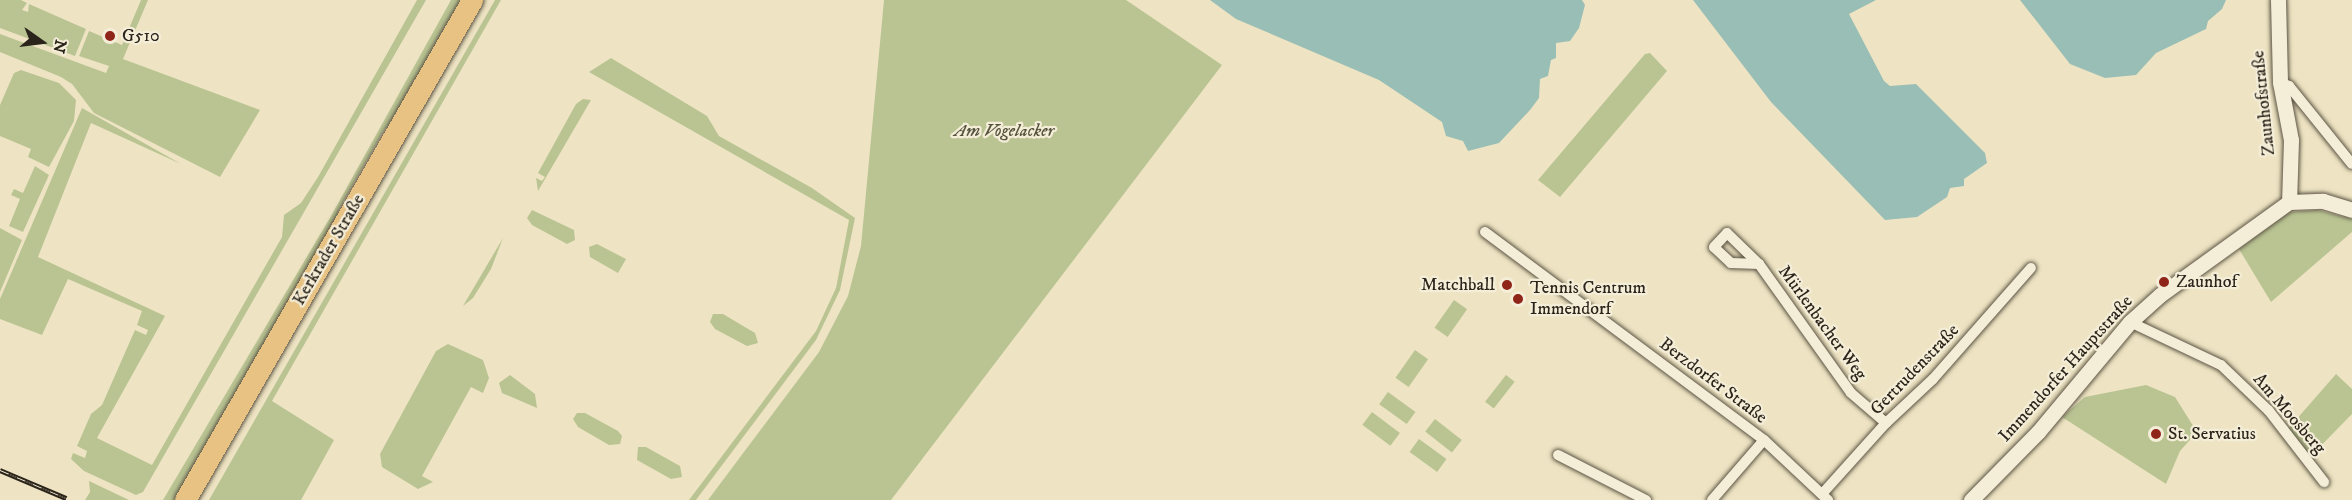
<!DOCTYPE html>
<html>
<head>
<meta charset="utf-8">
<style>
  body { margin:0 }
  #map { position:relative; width:2352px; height:500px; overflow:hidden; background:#eee4c3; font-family:"IM FELL DW Pica",serif }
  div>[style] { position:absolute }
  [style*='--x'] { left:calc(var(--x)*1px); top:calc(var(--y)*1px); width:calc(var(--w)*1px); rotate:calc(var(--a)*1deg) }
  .green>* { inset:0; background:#bac493; transform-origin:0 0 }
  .water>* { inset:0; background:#99beb6 }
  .roads { filter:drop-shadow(0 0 2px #5c5444) drop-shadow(0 0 2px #5c5444) }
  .street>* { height:10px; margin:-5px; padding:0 5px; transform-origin:5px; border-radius:5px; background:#f4edd8 }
  .secondary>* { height:15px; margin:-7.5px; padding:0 7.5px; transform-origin:7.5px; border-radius:7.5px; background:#f4edd8 }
  .highway>* { height:21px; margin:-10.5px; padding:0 10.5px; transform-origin:10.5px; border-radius:10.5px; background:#e7c282 }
  .rail>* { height:5px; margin-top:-2.5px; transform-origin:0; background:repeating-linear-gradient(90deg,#f4edd8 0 9px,#2b241a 0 18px); box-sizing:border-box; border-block:2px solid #2b241a }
  .dots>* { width:16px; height:16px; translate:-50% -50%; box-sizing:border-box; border:3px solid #f4edd8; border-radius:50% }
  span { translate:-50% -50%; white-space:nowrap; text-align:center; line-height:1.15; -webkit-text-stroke:4.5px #f4edd8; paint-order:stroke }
  .poi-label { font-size:18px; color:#2b241a }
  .left { translate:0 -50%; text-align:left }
  .right { translate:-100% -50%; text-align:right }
  .street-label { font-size:18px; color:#2b241a }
  .park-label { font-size:18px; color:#56543e; font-style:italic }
  .north { position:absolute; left:12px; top:12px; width:60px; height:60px; -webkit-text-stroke:4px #f4edd8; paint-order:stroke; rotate:104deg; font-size:16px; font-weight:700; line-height:24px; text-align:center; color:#2b241a }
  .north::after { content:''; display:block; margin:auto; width:21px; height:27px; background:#2b241a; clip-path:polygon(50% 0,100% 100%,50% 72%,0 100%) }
</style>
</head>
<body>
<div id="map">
  <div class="green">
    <div style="clip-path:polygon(0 0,21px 0,27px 3px,22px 10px,28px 12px,29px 4px,86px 29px,75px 56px,0 28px)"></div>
    <div style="clip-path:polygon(141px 0,148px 0,123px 59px,260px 110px,220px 177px,94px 113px,72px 84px,61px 77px,0 52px,0 34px,106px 73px,109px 66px,79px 56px,89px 31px,122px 45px)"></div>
    <div style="clip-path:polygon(417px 0,426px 0,143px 492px,136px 495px,84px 471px,71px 459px,73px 453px,85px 458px,87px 451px,77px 446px,91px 414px,102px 405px,135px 330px,146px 335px,148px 330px,137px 325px,142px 311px,68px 279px,42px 335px,0 319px,0 299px,82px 108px,181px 164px,91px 123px,38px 257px,165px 316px,97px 438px,152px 465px,282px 237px,284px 215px,301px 203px,318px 177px)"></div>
    <div style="clip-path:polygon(451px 0,463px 0,397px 116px,384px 130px,339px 209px,335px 224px,177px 500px,163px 500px,331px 216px)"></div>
    <div style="clip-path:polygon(495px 0,501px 0,272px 401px,334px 440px,301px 500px,209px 500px)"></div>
    <div style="clip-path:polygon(884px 0,1126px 0,1222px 65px,891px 500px,708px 500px,819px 352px,848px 296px,861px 246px)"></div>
    <div style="clip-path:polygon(1650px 53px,1667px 71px,1560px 197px,1538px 180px,1645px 54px)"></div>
    <div style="clip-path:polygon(611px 58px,707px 116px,719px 136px,812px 188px,855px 218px,840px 290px,816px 340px,696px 500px,689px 500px,816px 331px,836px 288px,849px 220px,589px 72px)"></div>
    <div style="clip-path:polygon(21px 70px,59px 83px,76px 100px,74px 121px,49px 167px,28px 157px,31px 149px,0 136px,0 105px,14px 73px)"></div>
    <div style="clip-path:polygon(583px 99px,591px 100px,538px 191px,536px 178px,542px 181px,545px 177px,538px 173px,576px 104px)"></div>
    <div style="clip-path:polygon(35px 166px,49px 175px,23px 232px,9px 226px,20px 199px,11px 195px,14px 189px,23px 193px)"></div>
    <div style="clip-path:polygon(532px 210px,574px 230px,575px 240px,567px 244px,532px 225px,527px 218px)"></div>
    <div style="clip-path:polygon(2317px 210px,2352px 219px,2352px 232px,2271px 302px,2239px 249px,2289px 212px)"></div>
    <div style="clip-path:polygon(0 228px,22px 240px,0 292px)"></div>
    <div style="clip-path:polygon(503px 238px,491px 269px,473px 298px,463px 306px)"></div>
    <div style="clip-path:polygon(597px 244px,626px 259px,618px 273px,590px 257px,589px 247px)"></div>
    <div style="left:1454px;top:300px;width:16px;height:34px;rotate:35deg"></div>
    <div style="clip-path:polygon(713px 314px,723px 314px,755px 333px,758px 343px,747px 346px,715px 329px,710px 322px)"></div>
    <div style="clip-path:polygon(448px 344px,483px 360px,489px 378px,483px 393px,471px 387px,422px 476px,433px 482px,418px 489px,382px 467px,380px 454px,436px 351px)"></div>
    <div style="left:1415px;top:350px;width:16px;height:34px;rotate:35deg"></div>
    <div style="clip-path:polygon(2336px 374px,2352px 389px,2352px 414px,2309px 458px,2288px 429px)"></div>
    <div style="clip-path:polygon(510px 375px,535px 394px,537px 408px,502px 393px,499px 383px)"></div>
    <div style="left:1506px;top:375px;width:11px;height:34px;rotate:38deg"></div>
    <div style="clip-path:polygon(2146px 385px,2175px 397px,2197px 432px,2180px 451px,2166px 484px,2062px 417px,2085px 397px)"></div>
    <div style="left:1388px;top:392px;width:34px;height:15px;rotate:36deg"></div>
    <div style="left:1372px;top:412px;width:35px;height:16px;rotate:37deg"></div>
    <div style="clip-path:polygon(577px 413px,585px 413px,618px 431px,622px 436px,620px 444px,609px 445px,578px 427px,573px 419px)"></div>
    <div style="left:1435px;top:419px;width:34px;height:16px;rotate:38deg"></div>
    <div style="left:1419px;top:439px;width:34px;height:16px;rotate:36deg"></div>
    <div style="clip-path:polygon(638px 447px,646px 447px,680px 466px,682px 477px,671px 479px,637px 460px)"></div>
    <div style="clip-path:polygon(89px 481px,129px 500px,85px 500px,90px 492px)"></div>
  </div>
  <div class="water">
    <div style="clip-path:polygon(1210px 0,1582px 0,1585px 5px,1579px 28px,1570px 41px,1556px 43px,1556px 58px,1551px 60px,1548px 76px,1540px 79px,1539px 98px,1530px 110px,1499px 143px,1468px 151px,1463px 141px,1446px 136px,1442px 122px,1379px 80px,1236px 19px)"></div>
    <div style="clip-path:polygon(1693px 0,1876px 0,1849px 14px,1884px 81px,1890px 86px,1916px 84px,1985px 153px,1987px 163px,1964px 179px,1964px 186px,1950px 188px,1947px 197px,1917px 217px,1885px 220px,1771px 102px)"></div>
    <div style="clip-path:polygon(2020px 0,2226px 0,2222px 9px,2208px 21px,2206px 29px,2156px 53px,2136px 75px,2105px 78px,2070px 64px)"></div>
  </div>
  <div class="roads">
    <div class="street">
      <div style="--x:2280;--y:82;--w:10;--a:24"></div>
      <div style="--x:2289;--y:86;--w:100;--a:51.1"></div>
      <div style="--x:1485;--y:232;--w:348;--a:36.7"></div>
      <div style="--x:1764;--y:440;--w:88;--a:43.2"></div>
      <div style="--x:1759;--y:264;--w:28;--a:-178"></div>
      <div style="--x:1731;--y:263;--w:23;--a:-137"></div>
      <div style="--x:1714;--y:247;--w:19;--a:-47"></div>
      <div style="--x:1727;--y:233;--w:45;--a:44.1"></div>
      <div style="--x:1759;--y:264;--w:158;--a:54.5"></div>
      <div style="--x:1851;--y:393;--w:46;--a:40.6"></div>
      <div style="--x:2130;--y:322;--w:101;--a:25.3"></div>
      <div style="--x:2221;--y:365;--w:66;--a:43.8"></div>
      <div style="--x:2269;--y:411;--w:90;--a:52.2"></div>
      <div style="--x:1558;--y:455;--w:99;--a:27.1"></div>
      <div style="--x:1822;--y:494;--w:96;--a:-48"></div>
      <div style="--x:1886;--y:423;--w:64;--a:-43.1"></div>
      <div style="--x:1933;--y:379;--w:148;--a:-48.6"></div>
      <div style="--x:1712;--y:500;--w:79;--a:-49.1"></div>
    </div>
    <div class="secondary">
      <div style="--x:2278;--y:0;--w:82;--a:88.6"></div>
      <div style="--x:2280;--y:82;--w:59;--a:79.3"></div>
      <div style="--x:2291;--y:140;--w:62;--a:91.8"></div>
      <div style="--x:1971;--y:500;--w:95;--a:-45.4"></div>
      <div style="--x:2038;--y:432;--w:143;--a:-50.1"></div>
      <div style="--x:2130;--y:322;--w:40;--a:-42"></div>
      <div style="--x:2160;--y:295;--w:159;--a:-35.8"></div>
      <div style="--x:2289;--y:202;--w:34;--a:-2"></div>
      <div style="--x:2323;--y:201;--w:30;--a:17"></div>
    </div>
    <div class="highway">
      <div style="--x:185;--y:500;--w:577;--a:-60.14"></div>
    </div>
  </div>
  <div class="rail">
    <div style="--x:0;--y:470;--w:72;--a:23"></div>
  </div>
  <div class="dots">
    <div style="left:110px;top:36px;background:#8f2418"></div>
    <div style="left:2164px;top:282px;background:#8f2418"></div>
    <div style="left:1507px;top:285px;background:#8f2418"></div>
    <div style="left:1518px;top:299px;background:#8f2418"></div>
    <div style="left:2156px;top:434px;background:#8f2418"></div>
  </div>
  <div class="poi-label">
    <span class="left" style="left:122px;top:36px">G510</span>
    <span class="left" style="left:2176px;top:282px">Zaunhof</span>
    <span class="right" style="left:1495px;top:285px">Matchball</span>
    <span class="left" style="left:1530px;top:299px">Tennis Centrum<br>Immendorf</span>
    <span class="left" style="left:2168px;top:434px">St. Servatius</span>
  </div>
  <div class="street-label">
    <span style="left:2264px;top:103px;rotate:-96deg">Zaunhofstraße</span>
    <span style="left:329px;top:250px;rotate:-60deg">Kerkrader Straße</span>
    <span style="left:1822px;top:323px;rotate:54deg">Mürlenbacher Weg</span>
    <span style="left:2066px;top:369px;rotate:-48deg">Immendorfer Hauptstraße</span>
    <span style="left:1915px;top:370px;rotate:-46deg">Gertrudenstraße</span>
    <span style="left:1713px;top:381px;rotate:37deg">Berzdorfer Straße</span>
    <span style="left:2289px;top:414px;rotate:49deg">Am Moosberg</span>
  </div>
  <div class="park-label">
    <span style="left:1004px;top:131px">Am Vogelacker</span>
  </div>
  <div class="north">N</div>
</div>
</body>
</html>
